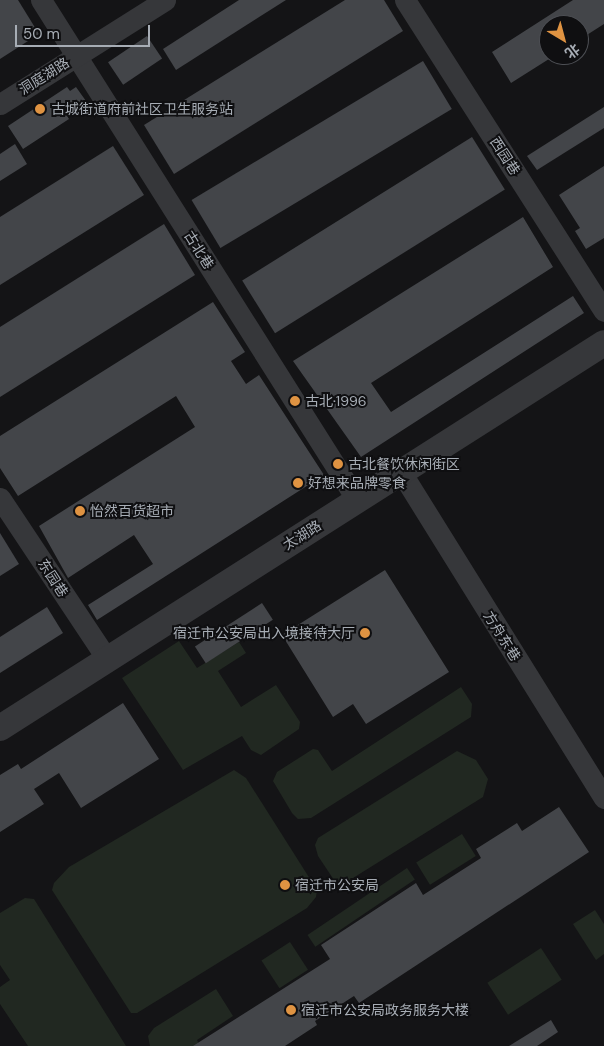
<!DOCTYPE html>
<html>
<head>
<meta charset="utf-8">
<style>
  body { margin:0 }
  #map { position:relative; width:604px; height:1046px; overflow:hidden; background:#141416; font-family:"DM Sans","Noto Sans SC",sans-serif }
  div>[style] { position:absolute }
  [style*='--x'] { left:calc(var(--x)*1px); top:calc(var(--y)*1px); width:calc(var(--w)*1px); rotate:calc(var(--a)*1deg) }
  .green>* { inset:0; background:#212821; transform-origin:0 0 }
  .building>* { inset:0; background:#434549; transform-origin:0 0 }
  .minor>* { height:21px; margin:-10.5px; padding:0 10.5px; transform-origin:10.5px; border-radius:10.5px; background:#36373a }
  .tertiary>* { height:26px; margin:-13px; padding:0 13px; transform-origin:13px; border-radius:13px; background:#36373a }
  .dots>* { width:14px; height:14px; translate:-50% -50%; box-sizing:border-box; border:2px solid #0f0f11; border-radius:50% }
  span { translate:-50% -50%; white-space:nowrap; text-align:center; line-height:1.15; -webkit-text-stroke:4px #0f0f11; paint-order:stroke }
  .street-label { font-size:14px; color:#a7adb5 }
  .poi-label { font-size:14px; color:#a7adb5 }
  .left { translate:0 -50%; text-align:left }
  .right { translate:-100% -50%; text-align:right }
  .north { position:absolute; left:539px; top:15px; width:50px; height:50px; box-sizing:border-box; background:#0f0f11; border:1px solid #4c4e53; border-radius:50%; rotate:143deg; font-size:14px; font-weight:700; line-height:20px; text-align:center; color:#a7adb5 }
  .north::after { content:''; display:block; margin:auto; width:18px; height:22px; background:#df9342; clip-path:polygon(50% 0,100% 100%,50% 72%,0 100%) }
  .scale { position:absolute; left:15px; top:25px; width:135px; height:22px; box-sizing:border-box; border:2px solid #a7adb5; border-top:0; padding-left:6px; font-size:15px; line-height:18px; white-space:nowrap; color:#a7adb5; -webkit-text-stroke:4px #0f0f11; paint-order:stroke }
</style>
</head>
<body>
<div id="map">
  <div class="green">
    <div style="clip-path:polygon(179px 641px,197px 668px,239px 642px,246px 653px,218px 671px,241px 707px,276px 685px,300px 722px,299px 729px,261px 755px,251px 750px,242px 736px,183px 770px,122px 678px)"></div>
    <div style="clip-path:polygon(461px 687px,472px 704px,471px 717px,311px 818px,298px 819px,292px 813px,273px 781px,277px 772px,313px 749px,318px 750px,332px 771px)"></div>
    <div style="clip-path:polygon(457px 751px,476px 760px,488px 779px,483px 797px,345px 883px,334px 880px,318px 856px,315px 845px,318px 838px)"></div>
    <div style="clip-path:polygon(234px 770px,246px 778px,317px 890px,316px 897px,307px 908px,137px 1013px,131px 1013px,52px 890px,54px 883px,69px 867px)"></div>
    <div style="left:462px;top:834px;width:26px;height:54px;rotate:58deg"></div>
    <div style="left:407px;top:868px;width:14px;height:120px;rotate:56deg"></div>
    <div style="clip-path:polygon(25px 898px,34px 899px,126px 1046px,28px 1046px,0 1004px,0 987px,10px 980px,0 965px,0 913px)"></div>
    <div style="clip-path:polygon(595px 910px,604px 924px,604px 954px,596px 960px,573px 924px)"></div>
    <div style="left:290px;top:942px;width:33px;height:34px;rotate:57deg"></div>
    <div style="left:541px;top:948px;width:38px;height:64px;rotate:57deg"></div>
    <div style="clip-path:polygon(216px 989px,233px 1016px,197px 1040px,200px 1046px,150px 1046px,148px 1036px,154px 1028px)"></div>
  </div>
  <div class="building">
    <div style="clip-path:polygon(0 0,18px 0,39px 34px,0 59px)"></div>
    <div style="clip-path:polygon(239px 0,286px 0,176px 70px,163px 49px)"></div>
    <div style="clip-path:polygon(345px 0,384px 0,403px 31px,174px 174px,144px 125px)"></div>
    <div style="clip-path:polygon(573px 0,604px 0,604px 24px,579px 40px,579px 25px,549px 25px,549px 59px,511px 83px,492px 52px)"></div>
    <div style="left:147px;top:36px;width:27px;height:47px;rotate:56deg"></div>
    <div style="left:423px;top:61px;width:56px;height:270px;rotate:59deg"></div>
    <div style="clip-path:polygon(67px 87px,70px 91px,76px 87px,86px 101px,66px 114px,69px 119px,23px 149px,8px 126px)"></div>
    <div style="clip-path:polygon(604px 107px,604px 128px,537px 170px,527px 156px)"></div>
    <div style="left:472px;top:137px;width:62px;height:271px;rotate:58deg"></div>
    <div style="clip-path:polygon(15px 144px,27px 164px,0 181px,0 154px)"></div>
    <div style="clip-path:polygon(113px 146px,144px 195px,0 285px,0 217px)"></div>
    <div style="clip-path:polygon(604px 166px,604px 238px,586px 249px,575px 231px,580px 228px,559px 195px)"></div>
    <div style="clip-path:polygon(523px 217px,553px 267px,371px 383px,391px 412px,573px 296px,584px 313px,361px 457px,293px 361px)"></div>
    <div style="clip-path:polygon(164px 224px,195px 275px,0 397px,0 327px)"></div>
    <div style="clip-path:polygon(213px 302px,245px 352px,231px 361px,246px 384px,259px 375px,324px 475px,97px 620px,88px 605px,153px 564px,134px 535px,68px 578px,39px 526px,195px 427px,176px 396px,18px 496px,0 468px,0 436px)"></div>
    <div style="clip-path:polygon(0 533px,19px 564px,0 576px)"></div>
    <div style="clip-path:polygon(385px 570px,449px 672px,366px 724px,353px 704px,333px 717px,282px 635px)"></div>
    <div style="left:262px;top:603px;width:20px;height:80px;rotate:57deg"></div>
    <div style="clip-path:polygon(47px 607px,63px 633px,0 673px,0 637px)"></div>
    <div style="clip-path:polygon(123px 703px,159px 759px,81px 808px,59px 773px,34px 789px,44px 804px,0 832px,0 775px,18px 764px,21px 769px)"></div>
    <div style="clip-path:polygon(559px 807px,589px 852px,359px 1003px,354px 996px,315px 1021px,317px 1025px,285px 1046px,193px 1046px,330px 959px,321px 945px,416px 883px,423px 895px,481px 858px,476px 849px,517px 823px,522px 831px)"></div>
    <div style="clip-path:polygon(551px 1020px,558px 1032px,537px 1046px,509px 1046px)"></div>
  </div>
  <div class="minor">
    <div style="--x:41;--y:0;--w:591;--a:57.71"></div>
    <div style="--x:405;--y:0;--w:369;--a:57.4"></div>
    <div style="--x:0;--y:104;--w:195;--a:-32.2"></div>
    <div style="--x:401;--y:472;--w:384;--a:58.1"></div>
    <div style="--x:0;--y:498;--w:193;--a:56.4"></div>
  </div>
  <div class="tertiary">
    <div style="--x:0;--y:728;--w:716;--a:-32.51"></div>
  </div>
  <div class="dots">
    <div style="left:40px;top:109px;background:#df9342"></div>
    <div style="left:295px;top:401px;background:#df9342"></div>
    <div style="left:338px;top:464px;background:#df9342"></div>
    <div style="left:298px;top:483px;background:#df9342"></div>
    <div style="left:80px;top:511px;background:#df9342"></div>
    <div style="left:365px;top:633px;background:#df9342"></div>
    <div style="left:285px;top:885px;background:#df9342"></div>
    <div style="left:291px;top:1010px;background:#df9342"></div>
  </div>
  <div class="street-label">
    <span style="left:44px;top:76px;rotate:-32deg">洞庭湖路</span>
    <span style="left:505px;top:156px;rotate:57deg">西园巷</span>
    <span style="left:199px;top:250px;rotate:58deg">古北巷</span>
    <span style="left:302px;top:535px;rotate:-32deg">太湖路</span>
    <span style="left:53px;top:578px;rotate:57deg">东园巷</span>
    <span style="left:502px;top:636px;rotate:58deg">方舟东巷</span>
  </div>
  <div class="poi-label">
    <span class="left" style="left:51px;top:109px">古城街道府前社区卫生服务站</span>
    <span class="left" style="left:305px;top:401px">古北·1996</span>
    <span class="left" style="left:348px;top:464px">古北餐饮休闲街区</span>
    <span class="left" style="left:308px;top:483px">好想来品牌零食</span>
    <span class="left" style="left:90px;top:511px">怡然百货超市</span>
    <span class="right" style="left:355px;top:633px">宿迁市公安局出入境接待大厅</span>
    <span class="left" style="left:295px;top:885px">宿迁市公安局</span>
    <span class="left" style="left:301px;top:1010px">宿迁市公安局政务服务大楼</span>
  </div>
  <div class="north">北</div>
  <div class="scale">50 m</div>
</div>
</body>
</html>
